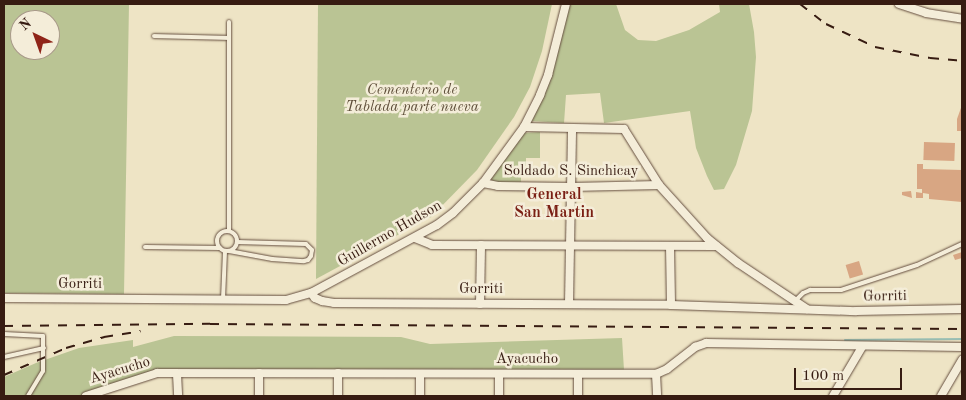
<!DOCTYPE html>
<html>
<head>
<meta charset="utf-8">
<style>
  body { margin:0 }
  #map { position:relative; width:966px; height:400px; overflow:hidden; background:#eee4c5; font-family:"Old Standard TT",serif }
  div>[style] { position:absolute }
  [style*='--x'] { left:calc(var(--x)*1px); top:calc(var(--y)*1px); width:calc(var(--w)*1px); rotate:calc(var(--a)*1deg) }
  .green>* { inset:0; background:#bac494 }
  .stream>* { height:2px; margin:-1px; padding:0 1px; transform-origin:1px; border-radius:1px; background:#99bfb4 }
  .building>* { inset:0; background:#d8a683; transform-origin:0 0 }
  .roads { filter:drop-shadow(0 0 1px #654e3f) drop-shadow(0 0 1px #654e3f) }
  .service>* { height:4px; margin:-2px; padding:0 2px; transform-origin:2px; border-radius:2px; background:#f4edd9 }
  .service>.ring { margin:-2px; padding:0; box-sizing:content-box; background:none; border:4px solid #f4edd9; border-radius:50% }
  .minor>* { height:8px; margin:-4px; padding:0 4px; transform-origin:4px; border-radius:4px; background:#f4edd9 }
  .rail>* { height:2px; margin-top:-1px; transform-origin:0; background:repeating-linear-gradient(90deg,#371c12 0 9px,transparent 0 18px) }
  span { translate:-50% -50%; white-space:nowrap; text-align:center; line-height:1.15; -webkit-text-stroke:5px #f4edd9; paint-order:stroke }
  .park-label { font-size:15px; color:#5e4e39; font-style:italic }
  .street-label { font-size:15px; color:#371c12 }
  .neighbourhood-label { font-size:16px; color:#7a1f14; font-weight:700 }
  .frame { position:absolute; inset:0; border:5px solid #371c12; pointer-events:none }
  .north { position:absolute; left:10px; top:10px; width:50px; height:50px; box-sizing:border-box; background:#f4edd9; border:1px solid #a89989; border-radius:50%; rotate:318deg; font-size:14px; font-weight:700; line-height:20px; text-align:center; color:#371c12 }
  .north::after { content:''; display:block; margin:auto; width:18px; height:22px; background:#8f2418; clip-path:polygon(50% 0,100% 100%,50% 72%,0 100%) }
  .scale { position:absolute; left:794px; top:368px; width:108px; height:22px; box-sizing:border-box; border:2px solid #371c12; border-top:0; padding-left:6px; font-size:15px; line-height:18px; white-space:nowrap; color:#371c12; -webkit-text-stroke:4px #f4edd9; paint-order:stroke }
</style>
</head>
<body>
<div id="map">
  <div class="green">
    <div style="clip-path:polygon(evenodd,4px 4px,135px 4px,129px 4px,124px 294px,4px 293px,4px 4px,20px 20px,50px 20px,50px 50px,20px 50px,20px 20px)"></div>
    <div style="clip-path:polygon(318px 4px,552px 4px,542px 51px,530px 87px,514px 117px,477px 170px,431px 217px,316px 279px)"></div>
    <div style="clip-path:polygon(570px 4px,616px 4px,625px 30px,638px 40px,656px 41px,689px 30px,720px 12px,719px 4px,749px 4px,754px 32px,756px 57px,752px 111px,736px 165px,724px 189px,714px 190px,707px 176px,696px 148px,690px 111px,604px 123px,600px 93px,566px 95px,564px 123px,532px 121px,553px 69px)"></div>
    <div style="clip-path:polygon(540px 132px,540px 158px,526px 158px,526px 166px,521px 166px,521px 182px,493px 182px,491px 178px,523px 133px)"></div>
    <div style="clip-path:polygon(174px 336px,401px 337px,430px 344px,622px 338px,624px 370px,157px 372px,81px 396px,4px 396px,4px 377px,36px 363px,79px 348px,133px 340px,133px 347px)"></div>
  </div>
  <div class="stream">
    <div style="--x:845;--y:340;--w:117;--a:-0.5"></div>
  </div>
  <div class="building">
    <div style="clip-path:polygon(962px 105px,962px 131px,957px 131px,957px 119px)"></div>
    <div style="left:924px;top:142px;width:31px;height:18px;rotate:2deg"></div>
    <div style="clip-path:polygon(917px 164px,923px 164px,923px 169px,962px 170px,962px 202px,929px 199px,929px 194px,923px 193px,923px 198px,916px 198px,916px 192px,922px 193px,922px 189px,917px 189px)"></div>
    <div style="clip-path:polygon(911px 191px,912px 198px,902px 195px,902px 192px)"></div>
    <div style="clip-path:polygon(962px 252px,962px 258px,955px 260px,953px 255px)"></div>
    <div style="left:859px;top:261px;width:14px;height:14px;rotate:73deg"></div>
  </div>
  <div class="roads">
    <div class="service">
      <div style="--x:229;--y:22;--w:208;--a:90"></div>
      <div style="--x:154;--y:36;--w:75;--a:1.5"></div>
      <div class="ring" style="left:217px;top:231px;width:16px;height:16px"></div>
      <div style="--x:145;--y:247;--w:75;--a:0.8"></div>
      <div style="--x:229;--y:251;--w:44;--a:10.5"></div>
      <div style="--x:272;--y:259;--w:32;--a:4"></div>
      <div style="--x:304;--y:261;--w:4;--a:-14"></div>
      <div style="--x:308;--y:260;--w:5;--a:-53"></div>
      <div style="--x:311;--y:256;--w:6;--a:-81"></div>
      <div style="--x:312;--y:250;--w:8;--a:-135"></div>
      <div style="--x:306;--y:244;--w:69;--a:-178.3"></div>
      <div style="--x:223;--y:299;--w:48;--a:-87.6"></div>
      <div style="--x:795;--y:301;--w:11;--a:-45"></div>
      <div style="--x:803;--y:293;--w:8;--a:-23"></div>
      <div style="--x:810;--y:290;--w:31;--a:0"></div>
      <div style="--x:841;--y:290;--w:80;--a:-18.2"></div>
      <div style="--x:917;--y:265;--w:50;--a:-25"></div>
      <div style="--x:4;--y:334;--w:39;--a:3"></div>
      <div style="--x:43;--y:336;--w:35;--a:90"></div>
      <div style="--x:43;--y:371;--w:29;--a:121"></div>
      <div style="--x:4;--y:357;--w:41;--a:-12.7"></div>
    </div>
    <div class="minor">
      <div style="--x:899;--y:4;--w:28;--a:18"></div>
      <div style="--x:926;--y:13;--w:36;--a:9"></div>
      <div style="--x:524;--y:127;--w:100;--a:1.1"></div>
      <div style="--x:624;--y:129;--w:66;--a:58"></div>
      <div style="--x:659;--y:185;--w:72;--a:47.8"></div>
      <div style="--x:707;--y:238;--w:40;--a:39"></div>
      <div style="--x:738;--y:263;--w:83;--a:33.7"></div>
      <div style="--x:483;--y:183;--w:15;--a:11"></div>
      <div style="--x:498;--y:186;--w:74;--a:0.8"></div>
      <div style="--x:572;--y:187;--w:87;--a:-1.3"></div>
      <div style="--x:415;--y:238;--w:18;--a:22"></div>
      <div style="--x:432;--y:245;--w:284;--a:0.2"></div>
      <div style="--x:670;--y:246;--w:59;--a:89"></div>
      <div style="--x:311;--y:293;--w:143;--a:-28.4"></div>
      <div style="--x:437;--y:225;--w:20;--a:-37"></div>
      <div style="--x:453;--y:213;--w:42;--a:-45"></div>
      <div style="--x:483;--y:183;--w:69;--a:-53.8"></div>
      <div style="--x:524;--y:127;--w:36;--a:-63"></div>
      <div style="--x:540;--y:95;--w:22;--a:-68"></div>
      <div style="--x:548;--y:75;--w:73;--a:-75.8"></div>
      <div style="--x:4;--y:298;--w:282;--a:0.4"></div>
      <div style="--x:286;--y:300;--w:26;--a:-16"></div>
      <div style="--x:311;--y:293;--w:6;--a:51"></div>
      <div style="--x:315;--y:298;--w:8;--a:23"></div>
      <div style="--x:322;--y:301;--w:12;--a:9"></div>
      <div style="--x:334;--y:303;--w:337;--a:0.3"></div>
      <div style="--x:671;--y:305;--w:185;--a:1.9"></div>
      <div style="--x:856;--y:311;--w:106;--a:-1.1"></div>
      <div style="--x:480;--y:304;--w:59;--a:-89"></div>
      <div style="--x:569;--y:304;--w:176;--a:-89"></div>
      <div style="--x:259;--y:373;--w:23;--a:90"></div>
      <div style="--x:338;--y:373;--w:23;--a:90"></div>
      <div style="--x:177;--y:374;--w:22;--a:87"></div>
      <div style="--x:499;--y:374;--w:22;--a:90"></div>
      <div style="--x:578;--y:374;--w:22;--a:90"></div>
      <div style="--x:656;--y:374;--w:22;--a:87"></div>
      <div style="--x:86;--y:396;--w:75;--a:-17.9"></div>
      <div style="--x:157;--y:373;--w:499;--a:0.1"></div>
      <div style="--x:656;--y:374;--w:12;--a:-24"></div>
      <div style="--x:667;--y:369;--w:36;--a:-38"></div>
      <div style="--x:695;--y:347;--w:12;--a:-20"></div>
      <div style="--x:706;--y:343;--w:256;--a:0.9"></div>
      <div style="--x:420;--y:396;--w:22;--a:-90"></div>
      <div style="--x:833;--y:396;--w:57;--a:-59.4"></div>
      <div style="--x:941;--y:396;--w:42;--a:-59.7"></div>
    </div>
  </div>
  <div class="rail">
    <div style="--x:800;--y:4;--w:33;--a:38"></div>
    <div style="--x:826;--y:24;--w:54;--a:25.1"></div>
    <div style="--x:875;--y:47;--w:56;--a:11.3"></div>
    <div style="--x:930;--y:58;--w:32;--a:5"></div>
    <div style="--x:4;--y:326;--w:206;--a:-0.6"></div>
    <div style="--x:210;--y:324;--w:752;--a:0.38"></div>
    <div style="--x:4;--y:375;--w:68;--a:-23.5"></div>
    <div style="--x:66;--y:348;--w:40;--a:-16"></div>
    <div style="--x:104;--y:337;--w:37;--a:-9"></div>
  </div>
  <div class="park-label">
    <span style="left:412px;top:99px">Cementerio de<br>Tablada parte nueva</span>
  </div>
  <div class="street-label">
    <span style="left:571px;top:172px">Soldado S. Sinchicay</span>
    <span style="left:390px;top:234px;rotate:-30deg">Guillermo Hudson</span>
    <span style="left:80px;top:285px">Gorriti</span>
    <span style="left:481px;top:290px">Gorriti</span>
    <span style="left:885px;top:297px;rotate:-1deg">Gorriti</span>
    <span style="left:527px;top:360px">Ayacucho</span>
    <span style="left:120px;top:371px;rotate:-17deg">Ayacucho</span>
  </div>
  <div class="neighbourhood-label">
    <span style="left:554px;top:204px">General<br>San Martin</span>
  </div>
  <div class="frame"></div>
  <div class="north">N</div>
  <div class="scale">100 m</div>
</div>
</body>
</html>
